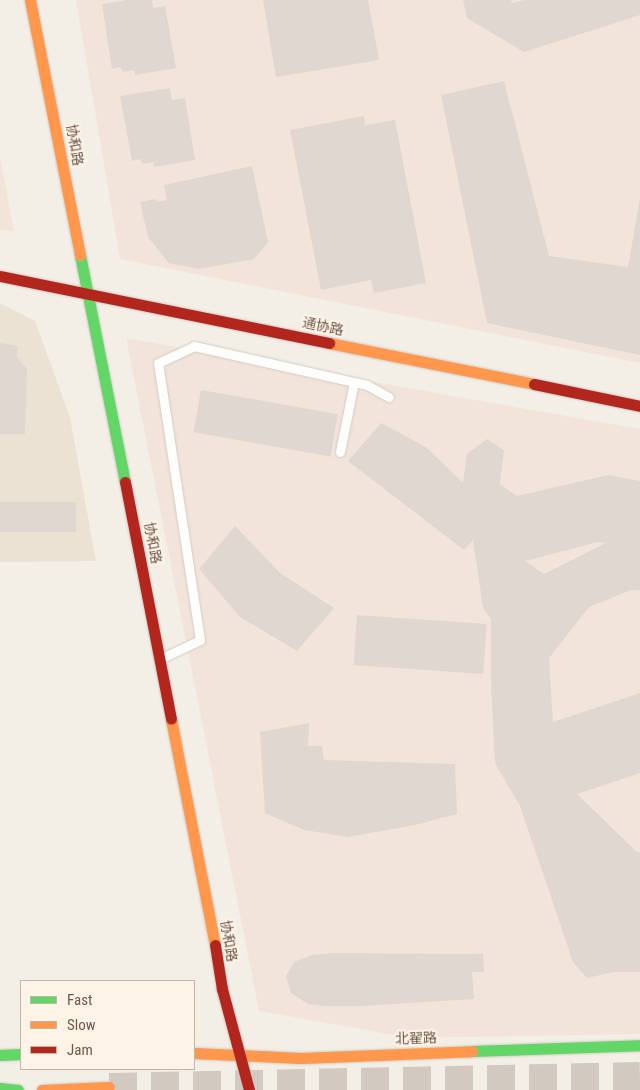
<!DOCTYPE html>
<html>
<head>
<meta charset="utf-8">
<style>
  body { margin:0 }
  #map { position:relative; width:640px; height:1090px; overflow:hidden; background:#f3efe7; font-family:"Roboto Condensed","Noto Sans SC",sans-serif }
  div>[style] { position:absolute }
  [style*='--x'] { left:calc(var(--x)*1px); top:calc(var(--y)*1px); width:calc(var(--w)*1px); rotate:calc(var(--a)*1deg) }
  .residential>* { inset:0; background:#ece2d4 }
  .commercial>* { inset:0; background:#f3e4db }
  .building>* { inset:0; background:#dfd7d0; transform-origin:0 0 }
  .highway-tunnel>* { height:28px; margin-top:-14px; transform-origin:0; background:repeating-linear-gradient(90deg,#d2c9c0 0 28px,transparent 0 42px) }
  .roads { filter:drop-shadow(0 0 1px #d2cbc4) drop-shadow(0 0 1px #d2cbc4) }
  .lane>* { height:9px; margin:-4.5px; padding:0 4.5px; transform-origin:4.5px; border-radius:4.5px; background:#fdfdfb }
  .fast>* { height:11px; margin:-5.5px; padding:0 5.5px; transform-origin:5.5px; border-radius:5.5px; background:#63d668 }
  .slow>* { height:11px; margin:-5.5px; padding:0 5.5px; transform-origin:5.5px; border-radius:5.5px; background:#ff974d }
  .jam>* { height:11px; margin:-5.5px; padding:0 5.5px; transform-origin:5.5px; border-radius:5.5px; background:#b3261e }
  span { translate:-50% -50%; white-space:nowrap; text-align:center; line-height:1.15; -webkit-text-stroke:4px #fdf4e7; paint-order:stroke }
  .street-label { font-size:14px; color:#6e574b }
  .legend { position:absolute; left:20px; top:980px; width:175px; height:90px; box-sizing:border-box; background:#fdf4e7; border:1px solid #c4b5a9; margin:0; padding:6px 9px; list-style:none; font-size:15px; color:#6e574b }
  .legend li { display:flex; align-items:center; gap:10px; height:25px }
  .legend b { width:25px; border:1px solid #c4b5a9 }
</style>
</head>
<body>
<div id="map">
  <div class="residential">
    <div style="clip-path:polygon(0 303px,35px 321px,70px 417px,96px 561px,0 562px)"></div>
  </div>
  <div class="commercial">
    <div style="clip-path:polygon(76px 0,640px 0,640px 363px,120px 259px)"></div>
    <div style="clip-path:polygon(0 156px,14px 231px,0 230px)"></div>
    <div style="clip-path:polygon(126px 338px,640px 429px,640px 1034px,411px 1038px,259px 1011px)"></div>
  </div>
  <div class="building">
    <div style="clip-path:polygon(127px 0,152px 0,153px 8px,165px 6px,176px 68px,135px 75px,134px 70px,123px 72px,120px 67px,112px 69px,102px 4px)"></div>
    <div style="clip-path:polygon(263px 0,368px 0,379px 60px,276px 77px)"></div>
    <div style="clip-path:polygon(463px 0,511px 0,512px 3px,524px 0,640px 0,640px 15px,524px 52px,467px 18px)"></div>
    <div style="clip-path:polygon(504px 81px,549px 256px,628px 267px,640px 198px,640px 355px,487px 323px,441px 95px)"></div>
    <div style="clip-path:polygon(170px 88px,172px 100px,185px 98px,195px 160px,154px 167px,153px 162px,143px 164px,140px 159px,132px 161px,120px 96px)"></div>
    <div style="clip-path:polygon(364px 116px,365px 125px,395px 120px,426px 283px,374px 293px,371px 280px,321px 290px,290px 130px)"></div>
    <div style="clip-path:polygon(252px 166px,268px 242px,254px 259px,199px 269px,169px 263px,148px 237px,140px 202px,156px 199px,157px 202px,167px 200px,164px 185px)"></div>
    <div style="clip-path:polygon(0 343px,18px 346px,17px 357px,27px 369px,25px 434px,0 434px)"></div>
    <div style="left:201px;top:390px;width:139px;height:43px;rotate:10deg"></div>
    <div style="clip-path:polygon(evenodd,381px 423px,426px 447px,463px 483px,467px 454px,487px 439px,504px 450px,500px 484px,517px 496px,608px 475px,640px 481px,640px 590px,631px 590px,589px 607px,549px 658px,553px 722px,640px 693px,640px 773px,577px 794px,637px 852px,640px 852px,640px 972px,614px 972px,587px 978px,573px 962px,520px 806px,495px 763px,491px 682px,491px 619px,483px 608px,473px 540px,464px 550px,348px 461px,381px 423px,598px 542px,606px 543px,544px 574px,525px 561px,598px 542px)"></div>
    <div style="left:0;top:502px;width:76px;height:30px"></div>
    <div style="clip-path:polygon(235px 526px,280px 573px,334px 608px,297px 651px,240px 617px,199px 569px)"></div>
    <div style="left:357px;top:615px;width:130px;height:50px;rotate:4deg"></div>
    <div style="clip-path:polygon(309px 723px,308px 746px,322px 746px,324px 760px,455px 764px,457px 814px,415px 825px,348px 837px,304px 830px,265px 813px,260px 732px)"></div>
    <div style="clip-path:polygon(334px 953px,483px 954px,484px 972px,472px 972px,474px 999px,361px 1006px,323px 1006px,308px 1004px,291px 993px,286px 976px,294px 962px,312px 955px)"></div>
  </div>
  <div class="highway-tunnel">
    <div style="--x:109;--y:1087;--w:531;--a:-1.19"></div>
  </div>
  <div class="roads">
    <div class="lane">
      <div style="--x:340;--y:452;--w:71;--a:-78.7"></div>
      <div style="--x:162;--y:658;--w:42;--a:-25.3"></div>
      <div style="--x:200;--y:640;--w:280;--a:-98.6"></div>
      <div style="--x:158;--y:363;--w:40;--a:-25"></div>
      <div style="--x:194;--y:346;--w:177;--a:12.7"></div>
      <div style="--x:367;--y:385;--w:25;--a:29"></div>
    </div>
    <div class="fast">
      <div style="--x:80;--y:255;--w:231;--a:78.8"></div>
      <div style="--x:472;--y:1051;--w:168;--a:-2"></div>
      <div style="--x:0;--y:1055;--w:21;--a:-3"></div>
      <div style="--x:0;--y:1088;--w:18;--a:6"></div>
    </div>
    <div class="slow">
      <div style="--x:30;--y:0;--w:260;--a:78.9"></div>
      <div style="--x:329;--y:343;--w:209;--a:11.3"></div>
      <div style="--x:171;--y:719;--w:230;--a:79"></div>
      <div style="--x:194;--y:1053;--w:107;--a:2.7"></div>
      <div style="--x:301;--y:1058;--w:171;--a:-2.3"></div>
      <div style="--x:42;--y:1090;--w:67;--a:-2.6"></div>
    </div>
    <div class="jam">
      <div style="--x:0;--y:276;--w:336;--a:11.5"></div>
      <div style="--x:534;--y:384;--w:108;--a:11.7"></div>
      <div style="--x:125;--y:482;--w:241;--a:79"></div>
      <div style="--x:215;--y:945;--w:45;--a:81"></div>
      <div style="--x:222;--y:989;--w:105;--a:75"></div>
    </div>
  </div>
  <div class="street-label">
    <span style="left:75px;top:145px;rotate:80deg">协和路</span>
    <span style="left:323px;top:326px;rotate:12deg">通协路</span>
    <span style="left:153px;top:543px;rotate:79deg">协和路</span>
    <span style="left:229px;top:941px;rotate:80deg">协和路</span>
    <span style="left:416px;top:1038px;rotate:-2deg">北翟路</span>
  </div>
  <ul class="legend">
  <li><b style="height:6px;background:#63d668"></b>Fast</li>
  <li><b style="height:6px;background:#ff974d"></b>Slow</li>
  <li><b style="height:6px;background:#b3261e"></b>Jam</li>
  </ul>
</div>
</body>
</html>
